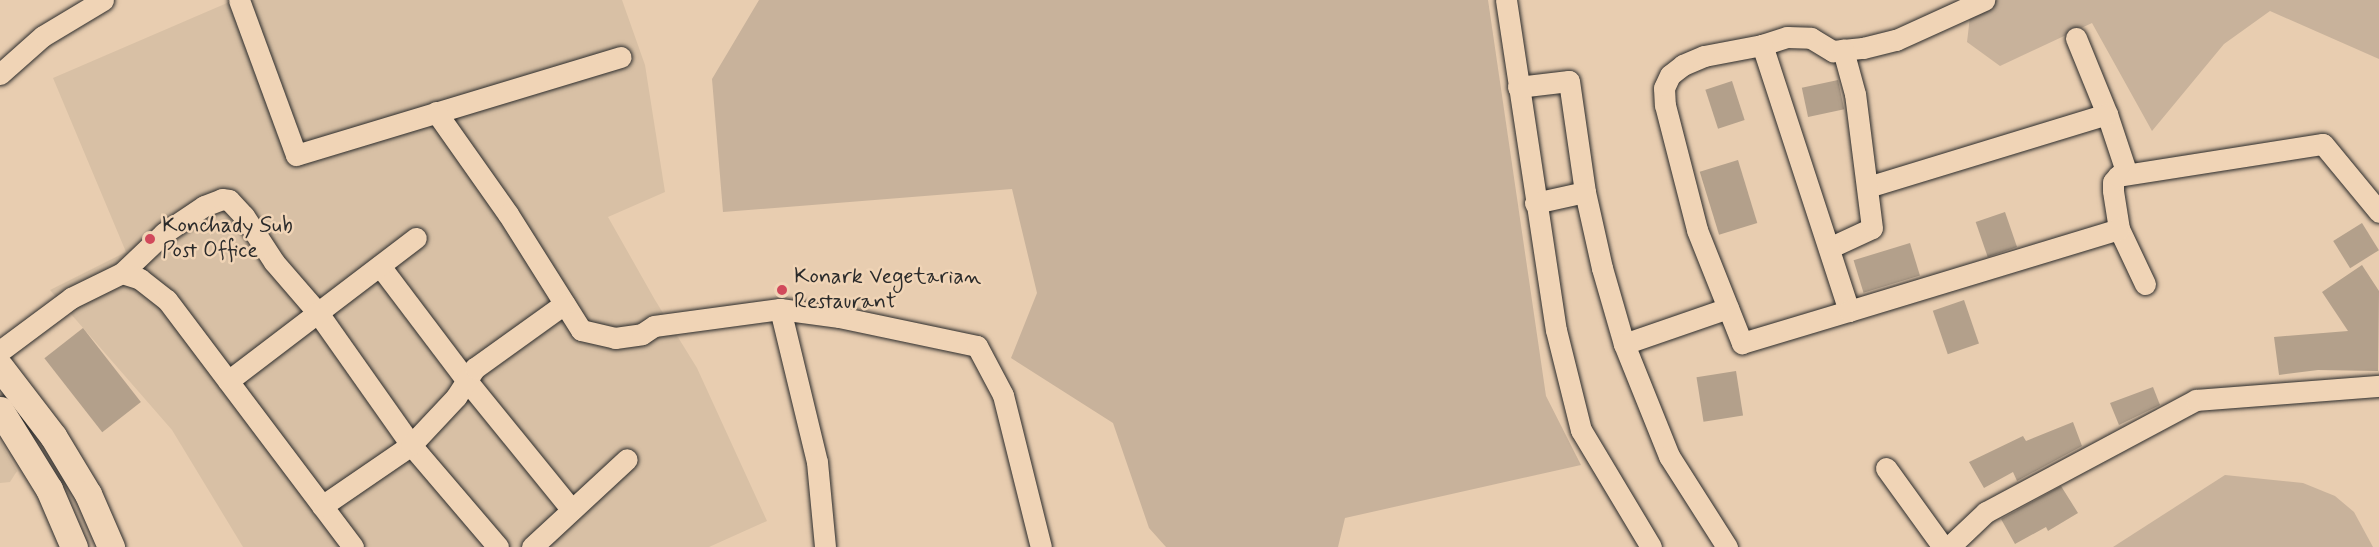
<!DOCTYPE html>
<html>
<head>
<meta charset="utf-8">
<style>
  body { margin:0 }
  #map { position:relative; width:2379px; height:547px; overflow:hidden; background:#e8cdb0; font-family:Mynerve,sans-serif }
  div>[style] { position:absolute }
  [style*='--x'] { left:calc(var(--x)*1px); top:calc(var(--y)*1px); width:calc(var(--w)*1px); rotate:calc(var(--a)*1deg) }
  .built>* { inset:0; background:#d8c0a5 }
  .green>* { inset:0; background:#c8b29b }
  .building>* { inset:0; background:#b3a08b; transform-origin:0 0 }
  .roads { filter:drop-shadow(0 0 2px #2b2b2b) drop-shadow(0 0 2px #2b2b2b) }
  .minor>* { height:21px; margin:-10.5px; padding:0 10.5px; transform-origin:10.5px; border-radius:10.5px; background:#f0d4b6 }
  .major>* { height:27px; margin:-13.5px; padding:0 13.5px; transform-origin:13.5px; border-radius:13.5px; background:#f0d4b6 }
  .dots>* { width:16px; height:16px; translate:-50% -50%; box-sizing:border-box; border:3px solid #f0d4b6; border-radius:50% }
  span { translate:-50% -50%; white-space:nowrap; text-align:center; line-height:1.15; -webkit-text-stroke:5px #f0d4b6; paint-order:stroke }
  .poi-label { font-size:22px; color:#2b2b2b }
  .left { translate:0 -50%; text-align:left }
</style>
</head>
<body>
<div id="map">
  <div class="built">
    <div style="clip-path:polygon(234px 0,622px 0,645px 65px,665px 192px,608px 217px,655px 300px,697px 368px,767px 521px,709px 547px,243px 547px,172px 430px,50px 290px,126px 252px,53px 78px)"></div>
    <div style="clip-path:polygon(0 441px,17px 471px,10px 482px,0 483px)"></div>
  </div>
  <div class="green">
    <div style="clip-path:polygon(759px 0,1488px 0,1546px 396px,1581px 465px,1345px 518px,1338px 547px,1166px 547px,1149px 528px,1113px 423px,1011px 358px,1037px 293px,1012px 189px,723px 212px,712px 79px)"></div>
    <div style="clip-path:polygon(1972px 0,2379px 0,2379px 59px,2270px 11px,2224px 44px,2152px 131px,2092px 23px,2000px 66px,1967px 42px)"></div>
    <div style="clip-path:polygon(2225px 475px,2303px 483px,2335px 496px,2354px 512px,2373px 547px,2113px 547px)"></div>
  </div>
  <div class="building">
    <div style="left:1838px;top:80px;width:30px;height:37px;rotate:78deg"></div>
    <div style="left:1732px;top:81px;width:41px;height:28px;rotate:72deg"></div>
    <div style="left:1738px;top:160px;width:66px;height:40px;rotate:73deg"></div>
    <div style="left:2005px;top:212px;width:37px;height:31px;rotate:71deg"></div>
    <div style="left:2362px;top:223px;width:32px;height:34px;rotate:58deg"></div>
    <div style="left:1910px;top:243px;width:34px;height:59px;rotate:73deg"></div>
    <div style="clip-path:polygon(2362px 265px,2379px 291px,2378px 371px,2318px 370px,2279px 375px,2274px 337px,2348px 331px,2322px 292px)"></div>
    <div style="left:1964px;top:300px;width:46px;height:33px;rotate:71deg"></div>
    <div style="left:83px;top:328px;width:94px;height:49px;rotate:52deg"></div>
    <div style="left:1736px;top:371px;width:45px;height:40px;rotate:81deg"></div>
    <div style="clip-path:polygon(2153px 387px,2160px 405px,2119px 425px,2110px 403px)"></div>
    <div style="clip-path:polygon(2073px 422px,2082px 446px,2017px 481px,2013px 472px,1984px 488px,1969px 462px,2023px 436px,2026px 441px)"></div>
    <div style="clip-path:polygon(2061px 486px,2078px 513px,2048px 531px,2046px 527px,2015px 544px,2001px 519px)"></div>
  </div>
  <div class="roads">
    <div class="minor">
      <div style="--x:239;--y:0;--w:165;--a:69.8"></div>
      <div style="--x:296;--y:155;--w:339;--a:-16.8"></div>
      <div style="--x:1506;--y:0;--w:334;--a:81.4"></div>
      <div style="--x:1556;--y:330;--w:103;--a:76"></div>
      <div style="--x:1581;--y:430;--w:136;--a:59.1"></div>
      <div style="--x:2076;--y:38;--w:82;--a:67.8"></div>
      <div style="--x:2107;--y:114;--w:63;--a:71.6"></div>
      <div style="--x:1762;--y:45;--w:26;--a:-18"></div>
      <div style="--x:1787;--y:37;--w:24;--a:2"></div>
      <div style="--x:1811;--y:38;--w:26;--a:31"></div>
      <div style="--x:1833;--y:51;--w:30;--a:-6"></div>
      <div style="--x:1863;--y:48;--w:34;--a:-14"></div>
      <div style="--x:1896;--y:40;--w:97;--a:-24.4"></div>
      <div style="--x:0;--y:74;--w:57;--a:-41.5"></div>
      <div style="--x:43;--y:36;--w:70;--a:-31"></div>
      <div style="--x:1518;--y:87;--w:51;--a:-6.7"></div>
      <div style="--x:1569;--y:81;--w:112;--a:81.8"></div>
      <div style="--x:1585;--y:192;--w:78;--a:77.4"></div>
      <div style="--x:1602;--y:268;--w:79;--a:73.9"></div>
      <div style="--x:1624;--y:344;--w:110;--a:-19.1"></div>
      <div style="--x:436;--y:112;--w:125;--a:54.8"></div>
      <div style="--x:508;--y:214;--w:137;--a:57.8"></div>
      <div style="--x:581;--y:330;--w:35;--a:13"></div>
      <div style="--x:615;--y:338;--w:27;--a:-8"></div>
      <div style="--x:642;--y:334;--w:14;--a:-34"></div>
      <div style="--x:654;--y:326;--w:127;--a:-7.7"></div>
      <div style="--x:780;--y:309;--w:60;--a:7.7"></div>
      <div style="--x:839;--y:317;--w:141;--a:11.9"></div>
      <div style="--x:977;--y:346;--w:55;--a:62"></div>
      <div style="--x:1003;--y:395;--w:157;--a:76"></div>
      <div style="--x:1868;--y:187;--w:250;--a:-17"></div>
      <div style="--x:1535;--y:203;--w:51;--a:-12.4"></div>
      <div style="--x:1829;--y:248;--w:47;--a:-24.9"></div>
      <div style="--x:1872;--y:228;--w:135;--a:-97.2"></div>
      <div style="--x:1855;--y:94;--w:46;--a:-105.3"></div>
      <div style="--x:380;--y:266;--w:144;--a:52.9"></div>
      <div style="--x:467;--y:381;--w:166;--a:50.9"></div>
      <div style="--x:122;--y:273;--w:58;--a:-43.6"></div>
      <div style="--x:164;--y:233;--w:48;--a:-34"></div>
      <div style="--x:204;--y:206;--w:19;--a:-21"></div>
      <div style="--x:222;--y:199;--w:7;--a:8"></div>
      <div style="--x:229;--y:200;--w:22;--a:47"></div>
      <div style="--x:244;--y:216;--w:55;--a:56.9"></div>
      <div style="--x:274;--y:262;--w:67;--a:49.2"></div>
      <div style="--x:318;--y:313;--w:161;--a:54.8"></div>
      <div style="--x:411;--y:445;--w:134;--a:49.5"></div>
      <div style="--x:2145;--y:284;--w:61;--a:-115.3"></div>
      <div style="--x:2119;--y:229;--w:39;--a:-99"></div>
      <div style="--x:2113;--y:190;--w:8;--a:-90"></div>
      <div style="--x:2113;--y:182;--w:8;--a:-50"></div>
      <div style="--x:2118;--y:176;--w:207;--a:-8.9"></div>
      <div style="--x:2323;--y:144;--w:88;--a:50.5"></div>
      <div style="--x:780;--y:309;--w:157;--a:76.4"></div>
      <div style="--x:817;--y:462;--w:85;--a:84.6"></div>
      <div style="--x:1849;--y:311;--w:280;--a:-108.1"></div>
      <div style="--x:1762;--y:45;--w:59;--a:169.3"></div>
      <div style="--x:1704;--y:56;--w:23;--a:157"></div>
      <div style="--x:1683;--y:65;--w:16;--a:142"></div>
      <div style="--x:1670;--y:75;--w:14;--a:115"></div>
      <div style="--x:1664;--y:88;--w:17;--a:87"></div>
      <div style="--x:1665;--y:105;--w:129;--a:75.6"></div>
      <div style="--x:1697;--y:230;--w:122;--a:68.3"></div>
      <div style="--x:1742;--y:343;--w:112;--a:-16.7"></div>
      <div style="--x:1849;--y:311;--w:282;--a:-16.9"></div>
      <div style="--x:1624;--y:344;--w:121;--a:68.1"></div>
      <div style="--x:1669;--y:456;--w:108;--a:57.5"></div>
      <div style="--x:0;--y:351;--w:89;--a:-36.7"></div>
      <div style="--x:71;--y:298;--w:57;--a:-26.1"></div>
      <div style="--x:122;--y:273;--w:19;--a:18"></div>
      <div style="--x:140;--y:279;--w:34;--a:38"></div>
      <div style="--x:167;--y:300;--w:309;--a:53"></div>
      <div style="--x:228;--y:381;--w:236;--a:-37.3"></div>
      <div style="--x:1886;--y:468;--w:97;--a:54.2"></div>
      <div style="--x:322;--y:506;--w:108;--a:-34.4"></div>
      <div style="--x:411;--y:445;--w:66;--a:-46.8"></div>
      <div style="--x:456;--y:397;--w:35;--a:-57"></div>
      <div style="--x:475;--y:368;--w:110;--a:-35.7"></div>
      <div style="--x:532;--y:547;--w:129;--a:-42.8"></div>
      <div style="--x:1949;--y:547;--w:51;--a:-43.4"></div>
      <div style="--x:1986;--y:512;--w:238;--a:-28.1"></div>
      <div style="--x:2196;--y:400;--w:184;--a:-4.4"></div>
    </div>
    <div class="major">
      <div style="--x:0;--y:367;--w:87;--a:52.5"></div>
      <div style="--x:53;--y:436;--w:68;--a:58.9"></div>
      <div style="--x:88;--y:494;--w:58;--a:66.5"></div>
      <div style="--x:0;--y:410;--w:93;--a:58.2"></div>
      <div style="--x:49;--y:489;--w:63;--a:66.7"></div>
    </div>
  </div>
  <div class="dots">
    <div style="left:150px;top:239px;background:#d1495b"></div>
    <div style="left:782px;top:290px;background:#d1495b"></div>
  </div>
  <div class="poi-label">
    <span class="left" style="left:162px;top:239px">Konchady Sub<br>Post Office</span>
    <span class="left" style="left:794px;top:290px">Konark Vegetarian<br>Restaurant</span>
  </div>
</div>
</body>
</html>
